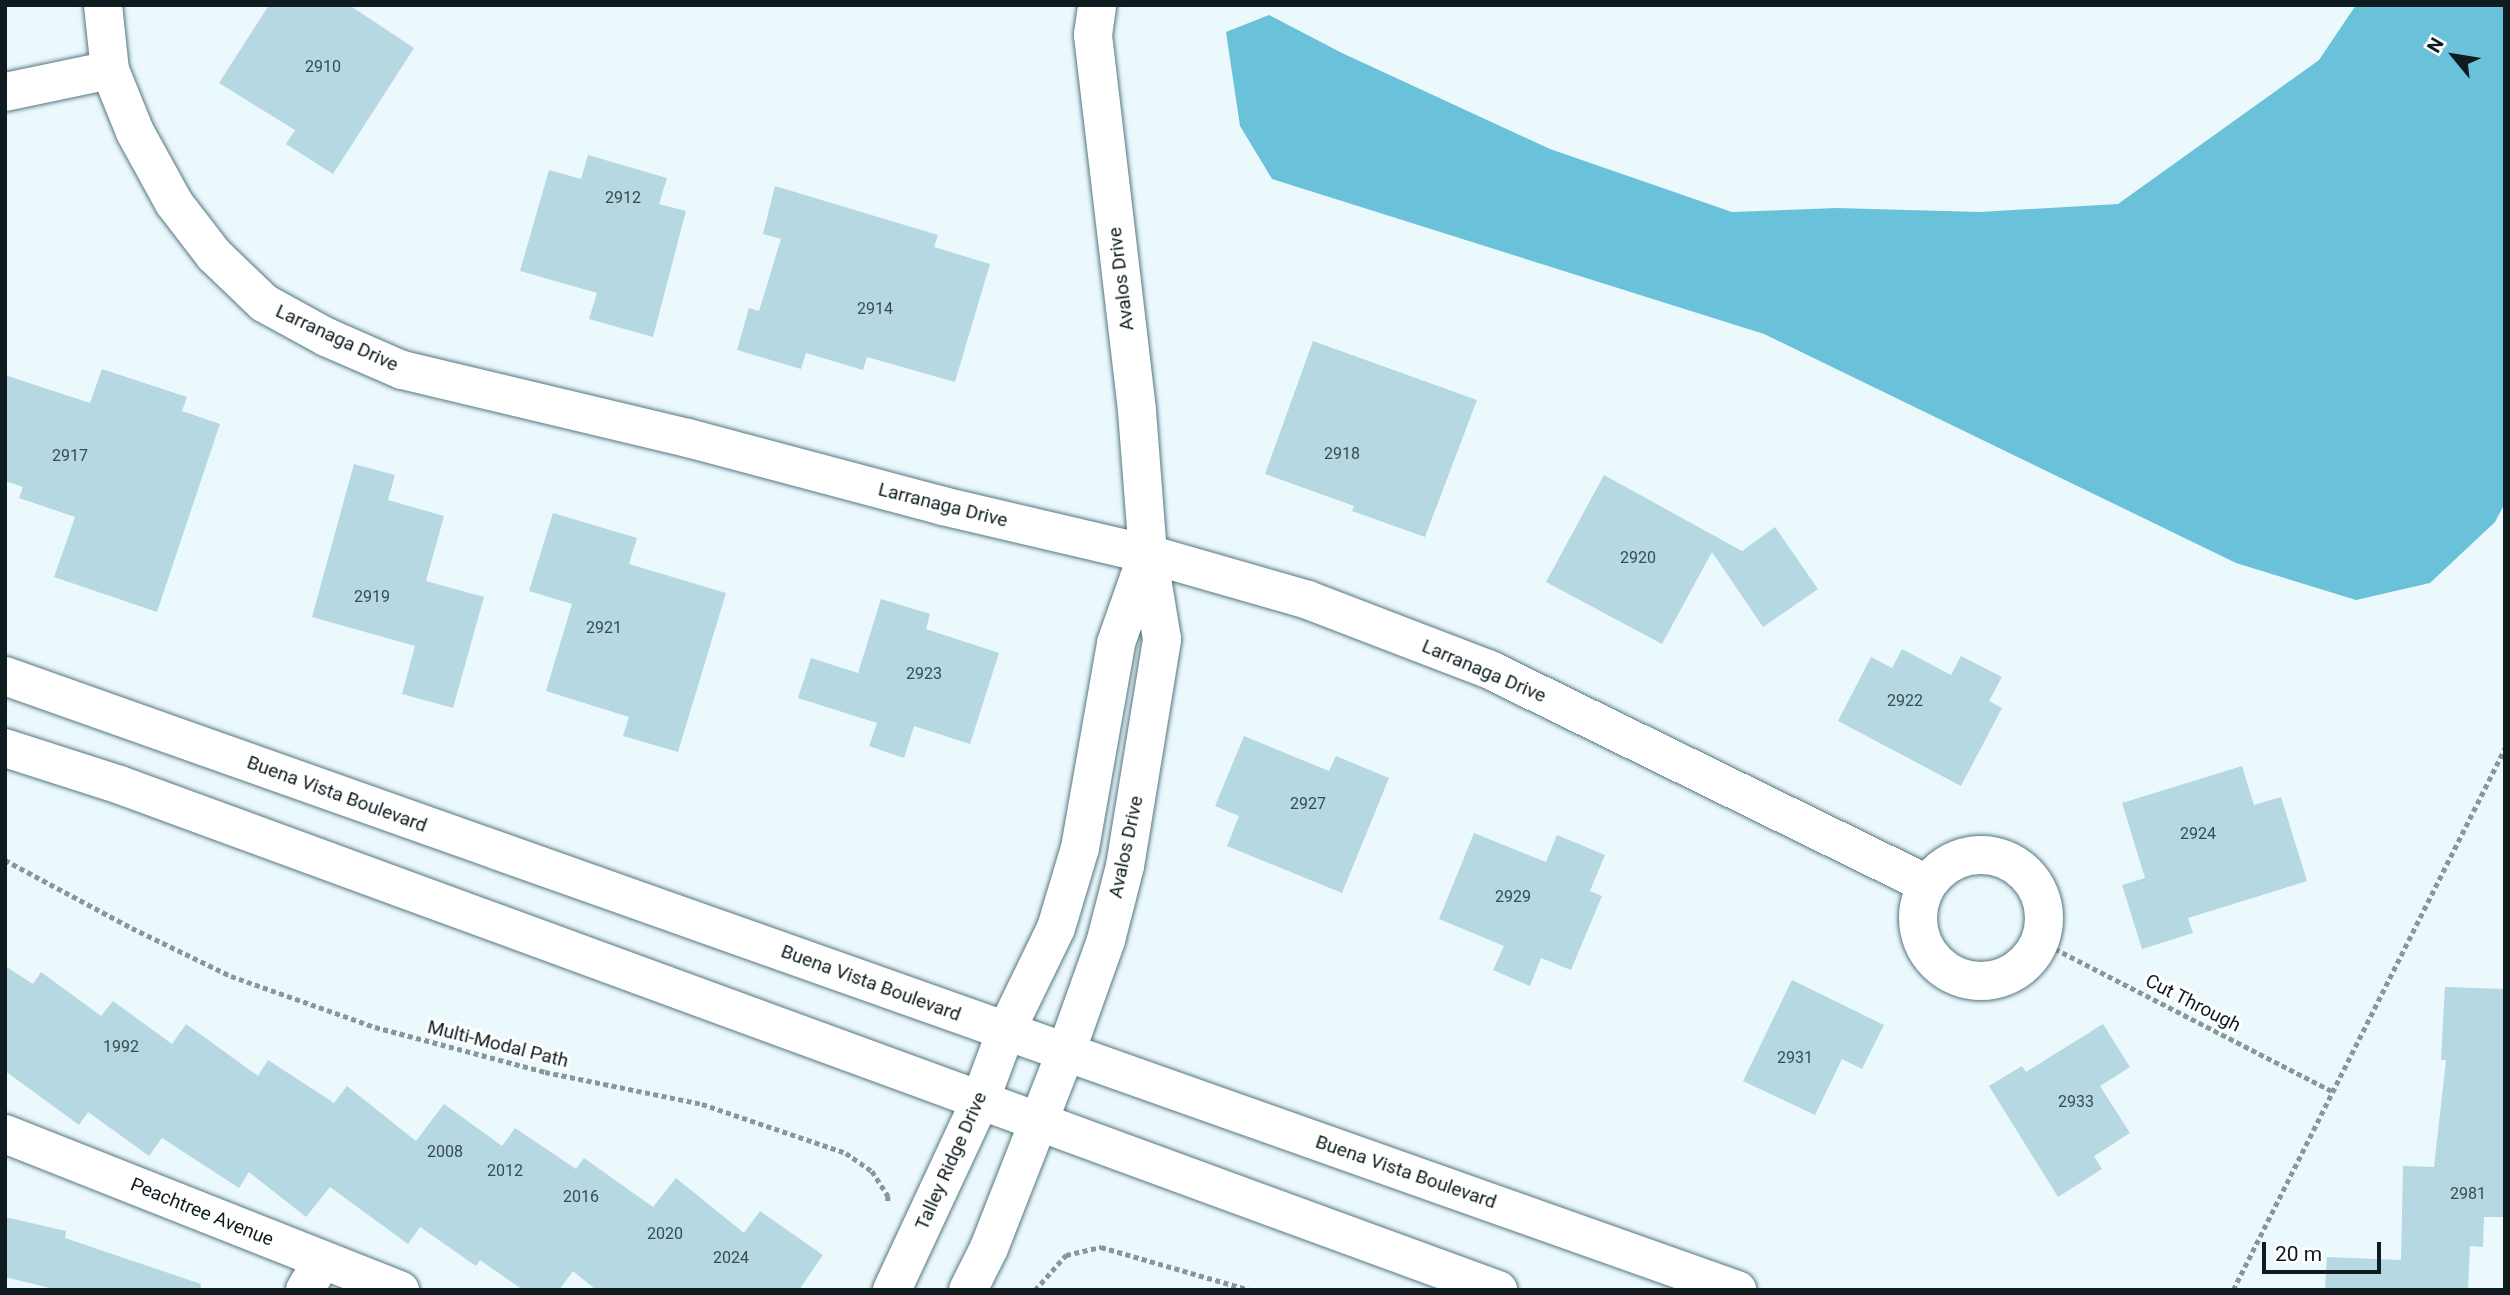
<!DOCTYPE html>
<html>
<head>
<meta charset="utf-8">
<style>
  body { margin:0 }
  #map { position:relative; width:2510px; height:1295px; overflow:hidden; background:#ebf9fd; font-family:Roboto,sans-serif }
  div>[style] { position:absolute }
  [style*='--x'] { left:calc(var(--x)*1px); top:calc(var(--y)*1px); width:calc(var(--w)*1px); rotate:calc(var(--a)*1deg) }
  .water>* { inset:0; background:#69c2da }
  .building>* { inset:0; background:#b5d8e3 }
  .path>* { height:4.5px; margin-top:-2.25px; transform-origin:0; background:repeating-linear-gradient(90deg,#89979b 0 5px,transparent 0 8.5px) }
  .roads { filter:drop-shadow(0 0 2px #567781) drop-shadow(0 0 2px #567781) }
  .minor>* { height:38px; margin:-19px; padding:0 19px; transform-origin:19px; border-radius:19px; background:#fff }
  .minor>.ring { margin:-19px; padding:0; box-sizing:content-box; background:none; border:38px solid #fff; border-radius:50% }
  .tertiary>* { height:38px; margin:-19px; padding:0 19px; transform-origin:19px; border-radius:19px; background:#fff }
  .secondary>* { height:38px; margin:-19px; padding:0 19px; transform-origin:19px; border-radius:19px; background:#fff }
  span { translate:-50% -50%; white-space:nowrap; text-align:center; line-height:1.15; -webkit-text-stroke:6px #fff; paint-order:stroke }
  .number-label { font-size:16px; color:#384b51 }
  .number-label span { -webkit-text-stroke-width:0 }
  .street-label { font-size:19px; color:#0e1c20 }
  .frame { position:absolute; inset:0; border:7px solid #0e1c20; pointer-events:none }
  .north { position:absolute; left:2419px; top:21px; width:70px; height:70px; -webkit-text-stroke:5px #fff; paint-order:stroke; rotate:300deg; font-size:19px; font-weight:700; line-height:28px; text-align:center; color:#0e1c20 }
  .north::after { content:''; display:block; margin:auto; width:24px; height:32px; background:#0e1c20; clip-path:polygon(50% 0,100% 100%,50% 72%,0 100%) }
  .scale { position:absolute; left:2262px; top:1242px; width:119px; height:32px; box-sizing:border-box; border:4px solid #0e1c20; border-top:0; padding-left:9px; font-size:21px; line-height:24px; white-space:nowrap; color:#0e1c20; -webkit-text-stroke:5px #fff; paint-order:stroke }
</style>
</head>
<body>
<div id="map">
  <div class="water">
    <div style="clip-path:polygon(2356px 5px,2505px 5px,2505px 503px,2495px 522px,2430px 583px,2356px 600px,2236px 563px,1764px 334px,1272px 179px,1240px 126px,1226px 32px,1269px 15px,1342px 53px,1550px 149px,1732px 212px,1837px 208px,1980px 212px,2118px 204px,2319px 60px)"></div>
  </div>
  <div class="building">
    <div style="clip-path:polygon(269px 5px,349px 5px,414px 48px,333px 174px,286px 144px,295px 130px,219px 83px)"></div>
    <div style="clip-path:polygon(588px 155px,667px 178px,659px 204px,686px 211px,653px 337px,589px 319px,597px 293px,520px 271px,549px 170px,581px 179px)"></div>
    <div style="clip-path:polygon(775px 186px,938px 235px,934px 247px,990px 264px,955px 382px,867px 357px,863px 370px,806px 353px,801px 369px,737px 350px,749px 308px,759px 311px,781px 239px,763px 234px)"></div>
    <div style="clip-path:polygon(1313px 341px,1477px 400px,1425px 537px,1352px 511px,1354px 506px,1265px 474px)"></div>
    <div style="clip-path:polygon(102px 369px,187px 397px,182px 411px,220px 424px,157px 612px,54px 577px,75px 517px,19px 498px,23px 487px,5px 481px,5px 375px,90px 403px)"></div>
    <div style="clip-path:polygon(354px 464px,395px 475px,388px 500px,444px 516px,426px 581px,484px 597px,453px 708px,402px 694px,415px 646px,312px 617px)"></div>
    <div style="clip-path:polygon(1604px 475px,1742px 551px,1775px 527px,1818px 589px,1763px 627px,1712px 552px,1662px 644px,1546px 582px)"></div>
    <div style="clip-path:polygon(553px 513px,637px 538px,629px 564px,726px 593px,678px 752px,623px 736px,629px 717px,546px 691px,572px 604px,529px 591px)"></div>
    <div style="clip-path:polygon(881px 599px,930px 614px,926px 629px,999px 653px,970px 744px,914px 726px,904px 758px,869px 746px,877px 723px,798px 698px,811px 658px,858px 673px)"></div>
    <div style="clip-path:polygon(1902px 649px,1951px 675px,1961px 656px,2002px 677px,1989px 701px,2002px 708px,1961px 786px,1838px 721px,1871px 657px,1892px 668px)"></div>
    <div style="clip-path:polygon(1244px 736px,1329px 771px,1336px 756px,1389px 778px,1342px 893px,1227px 846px,1239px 816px,1215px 806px)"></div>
    <div style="clip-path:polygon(2242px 766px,2254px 805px,2281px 797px,2307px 881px,2188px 918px,2193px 933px,2142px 949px,2122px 885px,2145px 878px,2122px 803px)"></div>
    <div style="clip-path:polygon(1474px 833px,1546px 862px,1557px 835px,1605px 855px,1590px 891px,1602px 896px,1571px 970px,1541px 958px,1530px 986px,1493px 970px,1504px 946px,1439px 919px)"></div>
    <div style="clip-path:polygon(5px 966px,33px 984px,41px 972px,101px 1016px,113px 1001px,172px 1044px,186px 1024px,258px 1076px,268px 1060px,334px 1103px,347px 1086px,416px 1141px,444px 1104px,502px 1146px,515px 1128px,576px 1169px,584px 1158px,653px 1207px,676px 1178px,744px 1233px,760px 1211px,823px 1255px,799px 1290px,596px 1290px,573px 1271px,559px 1290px,523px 1290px,480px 1260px,476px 1266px,420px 1227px,408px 1244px,330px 1187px,306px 1217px,249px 1172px,239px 1188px,162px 1138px,149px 1156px,88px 1112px,79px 1125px,5px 1071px)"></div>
    <div style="clip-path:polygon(1792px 980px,1884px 1025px,1862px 1069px,1842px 1059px,1815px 1115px,1743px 1081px)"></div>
    <div style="clip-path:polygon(2445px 987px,2505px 989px,2505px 1217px,2484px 1217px,2483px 1247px,2470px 1246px,2468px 1290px,2325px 1290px,2327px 1257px,2401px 1260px,2403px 1166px,2434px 1167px,2446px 1060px,2441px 1060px)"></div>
    <div style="clip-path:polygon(2103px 1024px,2130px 1067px,2100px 1086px,2130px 1133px,2094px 1156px,2102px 1169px,2058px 1197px,1989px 1086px,2022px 1066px,2026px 1072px)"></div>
    <div style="clip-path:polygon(5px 1217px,66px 1231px,65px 1238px,201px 1284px,200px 1290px,58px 1290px,5px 1277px)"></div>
  </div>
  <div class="path">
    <div style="--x:5;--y:860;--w:144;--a:28.2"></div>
    <div style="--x:132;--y:928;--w:110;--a:25.9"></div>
    <div style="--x:231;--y:976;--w:153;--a:19.5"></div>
    <div style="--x:375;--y:1027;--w:176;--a:14.8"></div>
    <div style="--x:545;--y:1072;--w:160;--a:11.5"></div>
    <div style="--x:702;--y:1104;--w:152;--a:18.8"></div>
    <div style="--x:846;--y:1153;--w:32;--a:35"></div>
    <div style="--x:872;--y:1171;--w:30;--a:57"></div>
    <div style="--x:888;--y:1196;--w:5;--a:90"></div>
    <div style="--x:2040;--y:941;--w:328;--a:27.2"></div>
    <div style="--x:1035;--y:1290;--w:47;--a:-48.5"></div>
    <div style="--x:1066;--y:1255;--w:36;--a:-13"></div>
    <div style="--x:1101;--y:1247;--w:155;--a:16.1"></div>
    <div style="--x:2233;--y:1290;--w:606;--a:-63.35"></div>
  </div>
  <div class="roads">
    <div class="minor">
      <div style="--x:103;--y:5;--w:65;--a:83.9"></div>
      <div style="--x:110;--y:70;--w:67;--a:68"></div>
      <div style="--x:135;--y:132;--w:81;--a:61.2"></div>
      <div style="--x:174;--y:203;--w:66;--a:52.4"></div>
      <div style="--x:214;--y:255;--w:69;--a:43.8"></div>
      <div style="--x:264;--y:303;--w:71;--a:28.7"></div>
      <div style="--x:326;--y:337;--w:83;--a:23.5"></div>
      <div style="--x:402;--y:370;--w:294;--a:13.4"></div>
      <div style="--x:688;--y:438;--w:264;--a:14.9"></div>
      <div style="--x:943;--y:506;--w:211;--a:13.2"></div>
      <div style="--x:1148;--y:554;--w:166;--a:16"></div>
      <div style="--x:1308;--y:600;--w:193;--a:21"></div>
      <div style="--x:1488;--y:669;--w:489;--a:26.1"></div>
      <div style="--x:5;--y:92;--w:107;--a:-11.8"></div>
      <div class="ring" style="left:1918px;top:855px;width:88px;height:88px"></div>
      <div style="--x:1006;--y:1031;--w:114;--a:-64.1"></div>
      <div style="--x:1056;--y:928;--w:84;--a:-73.3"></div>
      <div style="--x:1080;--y:848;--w:208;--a:-80"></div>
      <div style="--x:1116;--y:643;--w:93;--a:-70.6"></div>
      <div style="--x:1066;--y:1052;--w:119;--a:-70.3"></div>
      <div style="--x:1106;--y:940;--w:76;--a:-75.6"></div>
      <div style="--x:1125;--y:866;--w:230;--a:-80.7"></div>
      <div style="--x:1162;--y:639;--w:86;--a:-99.4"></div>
      <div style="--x:1148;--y:554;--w:144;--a:-94.4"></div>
      <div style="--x:1137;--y:410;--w:378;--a:-96.7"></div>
      <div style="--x:1093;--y:35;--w:30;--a:-82"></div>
      <div style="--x:5;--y:1134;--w:425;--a:21.6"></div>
      <div style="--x:305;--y:1290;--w:34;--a:-60"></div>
    </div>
    <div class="tertiary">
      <div style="--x:892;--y:1290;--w:208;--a:-65"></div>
      <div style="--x:980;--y:1101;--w:75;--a:-69.6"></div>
      <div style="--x:968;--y:1290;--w:47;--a:-63.4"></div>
      <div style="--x:989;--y:1248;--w:211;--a:-68.6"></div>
    </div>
    <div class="secondary">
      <div style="--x:5;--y:676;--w:1838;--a:19.52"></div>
      <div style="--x:5;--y:748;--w:121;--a:17.8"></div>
      <div style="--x:120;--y:785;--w:1468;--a:20.13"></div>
    </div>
  </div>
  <div class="number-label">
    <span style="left:323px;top:67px">2910</span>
    <span style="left:623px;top:198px">2912</span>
    <span style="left:875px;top:309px">2914</span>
    <span style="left:1342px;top:454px">2918</span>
    <span style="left:70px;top:456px">2917</span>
    <span style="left:1638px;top:558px">2920</span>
    <span style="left:372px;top:597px">2919</span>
    <span style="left:604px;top:628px">2921</span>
    <span style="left:924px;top:674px">2923</span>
    <span style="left:1905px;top:701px">2922</span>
    <span style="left:1308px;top:804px">2927</span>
    <span style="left:2198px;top:834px">2924</span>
    <span style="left:1513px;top:897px">2929</span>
    <span style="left:121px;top:1047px">1992</span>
    <span style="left:1795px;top:1058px">2931</span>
    <span style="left:2076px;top:1102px">2933</span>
    <span style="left:445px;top:1152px">2008</span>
    <span style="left:505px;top:1171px">2012</span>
    <span style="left:2468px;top:1194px">2981</span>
    <span style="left:581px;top:1197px">2016</span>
    <span style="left:665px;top:1234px">2020</span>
    <span style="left:731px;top:1258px">2024</span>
  </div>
  <div class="street-label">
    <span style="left:1121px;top:279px;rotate:-97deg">Avalos Drive</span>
    <span style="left:337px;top:338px;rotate:25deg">Larranaga Drive</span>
    <span style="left:943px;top:505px;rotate:14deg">Larranaga Drive</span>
    <span style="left:1484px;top:671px;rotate:23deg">Larranaga Drive</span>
    <span style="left:337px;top:794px;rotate:20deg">Buena Vista Boulevard</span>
    <span style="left:1126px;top:847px;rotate:-78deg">Avalos Drive</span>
    <span style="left:871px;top:983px;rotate:20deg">Buena Vista Boulevard</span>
    <span style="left:2193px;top:1003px;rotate:27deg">Cut Through</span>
    <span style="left:498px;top:1044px;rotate:14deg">Multi-Modal Path</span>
    <span style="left:951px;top:1161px;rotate:-66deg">Talley Ridge Drive</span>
    <span style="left:1406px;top:1172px;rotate:19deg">Buena Vista Boulevard</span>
    <span style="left:202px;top:1212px;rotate:22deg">Peachtree Avenue</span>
  </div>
  <div class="frame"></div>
  <div class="north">N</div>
  <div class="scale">20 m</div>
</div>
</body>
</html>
